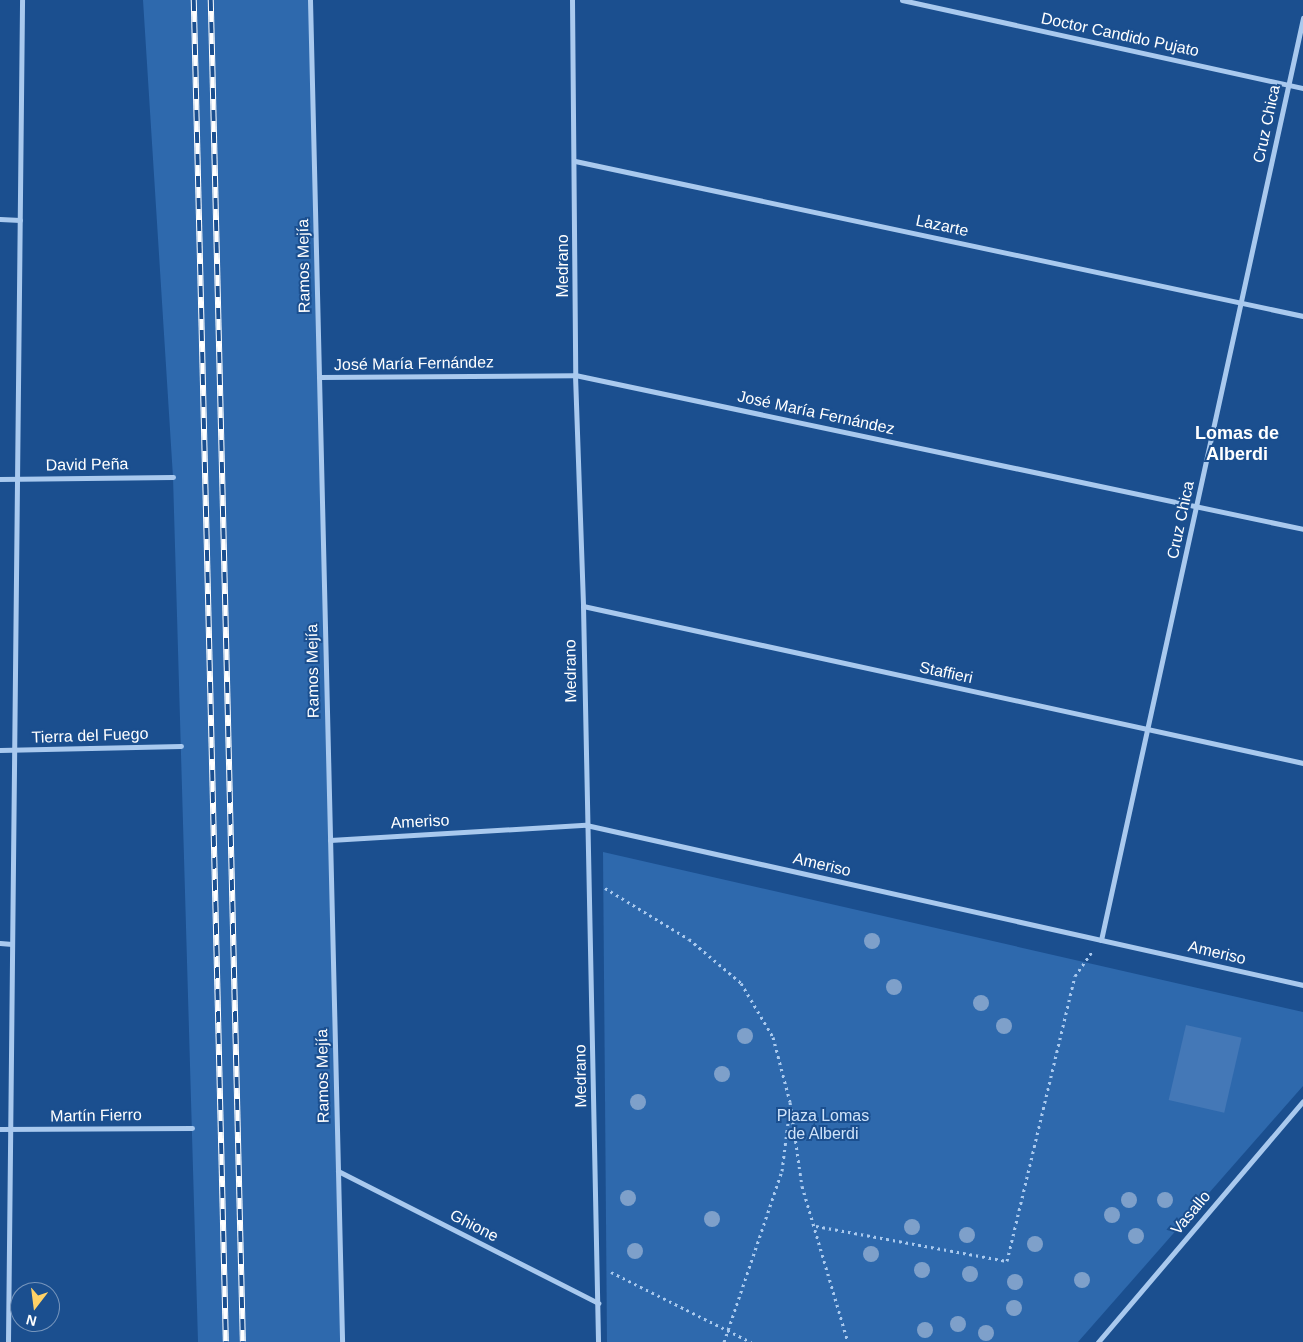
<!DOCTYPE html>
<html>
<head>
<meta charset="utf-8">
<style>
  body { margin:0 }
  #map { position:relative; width:1303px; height:1342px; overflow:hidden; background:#1b4f8f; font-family:Arial,sans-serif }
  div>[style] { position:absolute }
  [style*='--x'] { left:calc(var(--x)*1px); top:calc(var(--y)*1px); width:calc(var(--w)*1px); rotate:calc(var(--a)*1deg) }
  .green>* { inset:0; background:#2e69ad }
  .building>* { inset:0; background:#4478b7; transform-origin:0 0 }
  .path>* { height:3px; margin-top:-1.5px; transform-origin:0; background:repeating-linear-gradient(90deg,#a9c9ee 0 2.5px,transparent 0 6.5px) }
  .street>* { height:5px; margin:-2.5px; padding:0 2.5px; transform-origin:2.5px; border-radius:2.5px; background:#a9c9ee }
  .rail>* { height:5.5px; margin-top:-2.75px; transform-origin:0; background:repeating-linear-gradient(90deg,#1b4f8f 0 11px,#fff 0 22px); box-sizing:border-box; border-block:1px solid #fff }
  .trees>* { width:16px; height:16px; margin:-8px; border-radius:50%; background:#7ea0ca }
  span { translate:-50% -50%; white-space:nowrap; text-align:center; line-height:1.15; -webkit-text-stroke:4px #1b4f8f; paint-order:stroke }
  .street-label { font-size:16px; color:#fff }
  .park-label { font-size:16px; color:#cfe3fa }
  .neighbourhood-label { font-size:18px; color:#fff; font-weight:700 }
  .north { position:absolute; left:10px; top:1282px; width:50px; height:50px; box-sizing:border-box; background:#1b4f8f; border:1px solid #7695bc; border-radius:50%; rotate:195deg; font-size:14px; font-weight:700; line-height:20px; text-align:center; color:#fff }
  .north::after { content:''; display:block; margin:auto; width:18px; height:22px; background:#ffd166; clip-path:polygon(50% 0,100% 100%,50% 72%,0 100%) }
</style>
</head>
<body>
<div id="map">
  <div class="green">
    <div style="clip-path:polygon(143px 0,310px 0,342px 1342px,198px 1342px,173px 477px)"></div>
    <div style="clip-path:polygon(603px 852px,1303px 1012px,1303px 1086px,1078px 1342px,607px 1342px)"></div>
  </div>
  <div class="building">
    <div style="left:1186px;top:1025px;width:57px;height:77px;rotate:13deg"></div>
  </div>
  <div class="path">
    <div style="--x:605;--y:888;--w:98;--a:31.3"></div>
    <div style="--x:689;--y:939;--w:68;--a:40.2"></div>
    <div style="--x:741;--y:983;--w:63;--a:59.3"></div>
    <div style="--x:773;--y:1037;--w:67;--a:75.3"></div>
    <div style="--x:790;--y:1102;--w:85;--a:81.9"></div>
    <div style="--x:802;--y:1186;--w:163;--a:73.6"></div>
    <div style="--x:816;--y:1226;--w:194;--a:10.4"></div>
    <div style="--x:1007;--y:1261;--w:293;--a:-76.6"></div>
    <div style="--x:1075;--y:976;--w:29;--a:-55"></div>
    <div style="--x:611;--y:1272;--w:157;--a:26.6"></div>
    <div style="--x:724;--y:1342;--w:181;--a:-71.3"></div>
    <div style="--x:782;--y:1171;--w:64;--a:-82.9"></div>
  </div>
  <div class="street">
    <div style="--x:310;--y:0;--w:1342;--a:88.63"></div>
    <div style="--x:572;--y:0;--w:375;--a:89.5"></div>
    <div style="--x:575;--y:375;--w:231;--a:88"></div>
    <div style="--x:583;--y:606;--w:736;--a:88.83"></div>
    <div style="--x:902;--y:0;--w:411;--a:12.4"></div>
    <div style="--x:575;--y:161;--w:744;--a:12.02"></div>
    <div style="--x:0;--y:219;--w:20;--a:3"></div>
    <div style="--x:319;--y:377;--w:256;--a:-0.4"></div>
    <div style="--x:575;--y:375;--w:744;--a:11.94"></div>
    <div style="--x:0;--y:479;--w:173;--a:-0.7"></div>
    <div style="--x:583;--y:606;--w:737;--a:12.3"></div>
    <div style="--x:0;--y:750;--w:181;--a:-1.3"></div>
    <div style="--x:330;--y:840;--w:256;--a:-3.4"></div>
    <div style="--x:586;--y:825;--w:735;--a:12.58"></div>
    <div style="--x:1101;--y:940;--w:944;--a:-77.64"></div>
    <div style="--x:0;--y:943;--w:12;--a:5"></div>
    <div style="--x:0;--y:1129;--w:192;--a:-0.3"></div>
    <div style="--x:338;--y:1171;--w:292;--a:26.9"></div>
    <div style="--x:8;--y:1342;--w:1342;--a:-89.4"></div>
    <div style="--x:1098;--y:1342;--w:316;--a:-49.6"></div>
  </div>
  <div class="rail">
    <div style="--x:194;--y:0;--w:1342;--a:88.63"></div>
    <div style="--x:211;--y:0;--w:1342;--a:88.63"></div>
  </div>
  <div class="trees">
    <div style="left:872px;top:941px"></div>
    <div style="left:894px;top:987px"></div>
    <div style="left:981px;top:1003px"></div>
    <div style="left:1004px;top:1026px"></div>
    <div style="left:745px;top:1036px"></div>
    <div style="left:722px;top:1074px"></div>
    <div style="left:638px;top:1102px"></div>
    <div style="left:628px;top:1198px"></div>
    <div style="left:1129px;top:1200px"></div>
    <div style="left:1165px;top:1200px"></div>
    <div style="left:1112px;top:1215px"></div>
    <div style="left:712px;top:1219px"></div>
    <div style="left:912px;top:1227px"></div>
    <div style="left:967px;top:1235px"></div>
    <div style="left:1136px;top:1236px"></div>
    <div style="left:1035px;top:1244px"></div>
    <div style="left:635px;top:1251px"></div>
    <div style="left:871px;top:1254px"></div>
    <div style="left:922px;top:1270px"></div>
    <div style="left:970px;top:1274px"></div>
    <div style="left:1082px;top:1280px"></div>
    <div style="left:1015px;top:1282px"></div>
    <div style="left:1014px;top:1308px"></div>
    <div style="left:958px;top:1324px"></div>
    <div style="left:925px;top:1330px"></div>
    <div style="left:986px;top:1333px"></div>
  </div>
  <div class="street-label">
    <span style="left:1120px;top:35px;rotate:12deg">Doctor Candido Pujato</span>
    <span style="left:1267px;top:124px;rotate:-78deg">Cruz Chica</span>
    <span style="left:942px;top:226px;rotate:12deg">Lazarte</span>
    <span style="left:304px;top:266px;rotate:-91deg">Ramos Mejía</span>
    <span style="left:563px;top:266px;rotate:-90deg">Medrano</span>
    <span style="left:414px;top:364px;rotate:-1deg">José María Fernández</span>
    <span style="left:816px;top:413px;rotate:12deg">José María Fernández</span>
    <span style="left:87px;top:465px;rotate:-1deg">David Peña</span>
    <span style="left:1181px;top:520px;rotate:-78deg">Cruz Chica</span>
    <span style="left:313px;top:671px;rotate:-91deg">Ramos Mejía</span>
    <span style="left:571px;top:671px;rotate:-91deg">Medrano</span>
    <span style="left:946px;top:673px;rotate:12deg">Staffieri</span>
    <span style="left:90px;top:736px;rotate:-2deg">Tierra del Fuego</span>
    <span style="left:420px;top:822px;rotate:-3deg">Ameriso</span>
    <span style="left:822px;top:865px;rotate:13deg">Ameriso</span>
    <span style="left:1217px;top:953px;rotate:13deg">Ameriso</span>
    <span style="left:323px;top:1076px;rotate:-91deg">Ramos Mejía</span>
    <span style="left:581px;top:1076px;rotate:-91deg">Medrano</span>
    <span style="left:96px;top:1116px;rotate:-1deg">Martín Fierro</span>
    <span style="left:1191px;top:1213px;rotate:-50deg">Vasallo</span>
    <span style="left:474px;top:1226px;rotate:27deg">Ghione</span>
  </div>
  <div class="park-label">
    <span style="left:823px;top:1125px">Plaza Lomas<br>de Alberdi</span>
  </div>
  <div class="neighbourhood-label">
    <span style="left:1237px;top:444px">Lomas de<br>Alberdi</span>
  </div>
  <div class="north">N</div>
</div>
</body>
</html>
